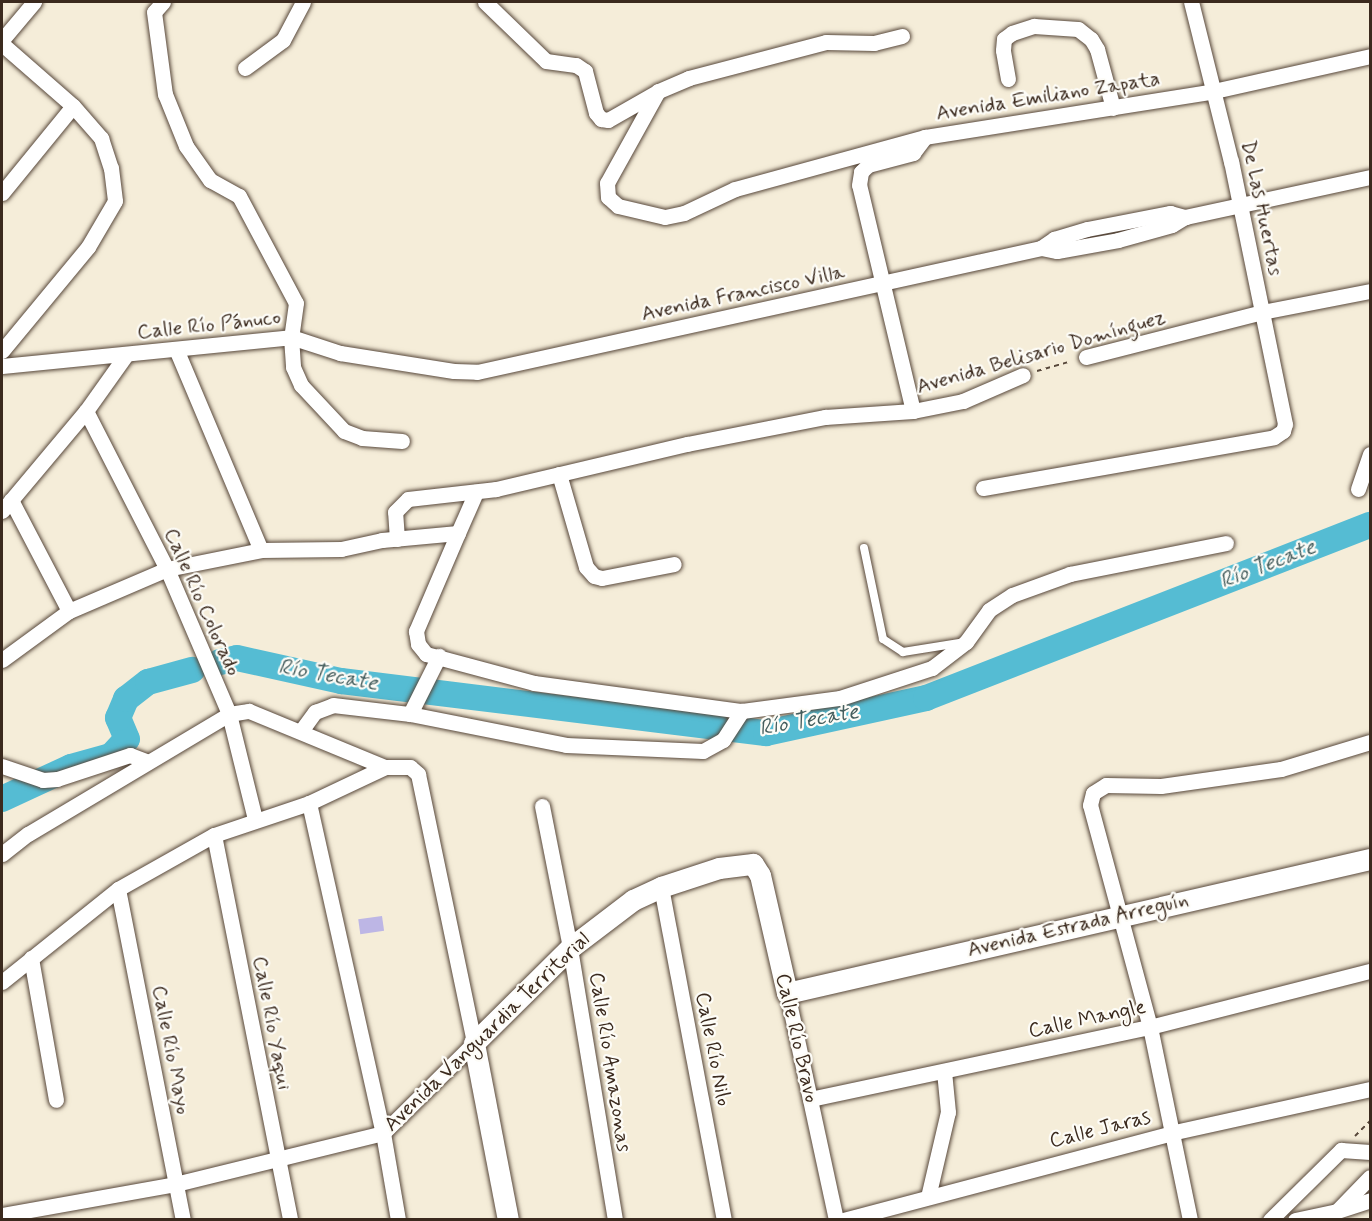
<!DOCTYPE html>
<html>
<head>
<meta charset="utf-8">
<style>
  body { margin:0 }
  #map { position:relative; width:1372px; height:1221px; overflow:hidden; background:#f5edd9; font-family:Mynerve,sans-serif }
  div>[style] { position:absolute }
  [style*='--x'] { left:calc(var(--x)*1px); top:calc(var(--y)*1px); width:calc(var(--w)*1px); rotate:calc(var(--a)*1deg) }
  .river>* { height:26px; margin:-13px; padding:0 13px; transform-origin:13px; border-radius:13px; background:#55bcd3 }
  .building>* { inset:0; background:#bdb6e5; transform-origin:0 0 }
  .path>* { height:2px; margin-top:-1px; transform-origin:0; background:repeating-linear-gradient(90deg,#57473a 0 4.5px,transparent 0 9px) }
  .roads { filter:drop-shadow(0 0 2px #57473a) drop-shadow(0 0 2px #57473a) }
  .lane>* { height:8px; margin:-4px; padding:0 4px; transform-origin:4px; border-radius:4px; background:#fff }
  .street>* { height:15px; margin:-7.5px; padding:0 7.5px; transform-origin:7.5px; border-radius:7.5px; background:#fff }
  .secondary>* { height:21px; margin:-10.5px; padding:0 10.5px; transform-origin:10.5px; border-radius:10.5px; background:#fff }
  span { translate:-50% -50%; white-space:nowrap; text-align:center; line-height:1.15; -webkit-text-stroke:4.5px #fdfcf7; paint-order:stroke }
  .street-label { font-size:21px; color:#3b2a1e }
  .water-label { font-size:22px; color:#445d5d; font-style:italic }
  .frame { position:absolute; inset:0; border:3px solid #3b2a1e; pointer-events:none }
</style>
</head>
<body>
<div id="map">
  <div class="river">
    <div style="--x:220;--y:662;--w:17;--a:-13"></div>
    <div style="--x:237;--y:658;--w:107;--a:12.5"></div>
    <div style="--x:341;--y:681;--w:428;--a:7"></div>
    <div style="--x:766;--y:733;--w:164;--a:-12.3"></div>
    <div style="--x:926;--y:698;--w:477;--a:-21.3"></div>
    <div style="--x:2;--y:799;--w:76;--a:-24.9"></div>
    <div style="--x:71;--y:767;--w:41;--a:-15.4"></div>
    <div style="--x:111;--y:756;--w:23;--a:-47"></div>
    <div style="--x:127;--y:739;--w:23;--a:-113"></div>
    <div style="--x:118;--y:718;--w:21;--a:-67"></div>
    <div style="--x:126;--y:699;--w:28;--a:-38"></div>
    <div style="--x:148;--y:682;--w:46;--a:-15.3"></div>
  </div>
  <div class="building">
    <div style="left:382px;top:916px;width:15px;height:24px;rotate:82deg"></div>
  </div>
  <div class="path">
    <div style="--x:1037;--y:371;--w:35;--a:-16"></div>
    <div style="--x:1355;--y:1136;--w:21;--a:-45"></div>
  </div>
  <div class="roads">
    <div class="lane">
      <div style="--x:864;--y:548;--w:93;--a:78.2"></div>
      <div style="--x:883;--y:639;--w:24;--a:33"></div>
      <div style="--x:903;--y:652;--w:57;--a:-9.1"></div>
    </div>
    <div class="street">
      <div style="--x:163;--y:2;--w:13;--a:132"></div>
      <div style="--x:154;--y:12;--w:83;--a:82.4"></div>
      <div style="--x:165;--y:94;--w:56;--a:68"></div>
      <div style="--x:186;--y:146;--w:42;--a:54.8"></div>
      <div style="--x:210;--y:180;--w:33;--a:29"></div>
      <div style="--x:239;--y:196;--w:121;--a:62"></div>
      <div style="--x:296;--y:303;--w:34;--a:98"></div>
      <div style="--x:291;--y:337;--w:30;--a:86"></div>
      <div style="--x:293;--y:367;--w:20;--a:66"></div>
      <div style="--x:301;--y:385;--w:63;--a:46.9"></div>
      <div style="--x:344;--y:431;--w:19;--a:21"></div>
      <div style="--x:362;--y:438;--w:40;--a:4.3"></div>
      <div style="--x:485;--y:2;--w:85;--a:44"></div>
      <div style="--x:546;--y:61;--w:30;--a:8"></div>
      <div style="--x:576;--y:65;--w:11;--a:34"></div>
      <div style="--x:585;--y:71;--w:43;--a:75.3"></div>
      <div style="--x:596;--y:113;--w:8;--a:50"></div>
      <div style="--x:601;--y:119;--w:7;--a:8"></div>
      <div style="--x:608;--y:120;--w:56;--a:-29.7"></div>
      <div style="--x:902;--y:36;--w:29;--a:166"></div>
      <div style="--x:874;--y:43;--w:48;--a:-178.8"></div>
      <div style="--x:826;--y:42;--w:142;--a:165.3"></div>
      <div style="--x:689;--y:78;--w:34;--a:157"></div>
      <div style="--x:658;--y:91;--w:105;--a:119"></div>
      <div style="--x:607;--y:183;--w:14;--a:86"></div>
      <div style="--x:608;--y:197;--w:13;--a:42"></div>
      <div style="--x:618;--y:206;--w:48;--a:13.2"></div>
      <div style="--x:665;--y:217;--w:19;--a:-12"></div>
      <div style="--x:684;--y:213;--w:56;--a:-25.2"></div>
      <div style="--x:735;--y:189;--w:197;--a:-15.3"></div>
      <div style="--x:925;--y:137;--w:293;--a:-9"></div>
      <div style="--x:1214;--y:91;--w:160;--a:-12.6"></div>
      <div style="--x:2;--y:40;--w:50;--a:-49.9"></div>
      <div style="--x:2;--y:44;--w:94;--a:41.1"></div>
      <div style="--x:73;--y:106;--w:43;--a:48.8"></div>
      <div style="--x:101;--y:138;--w:32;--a:72"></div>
      <div style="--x:111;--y:168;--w:33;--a:83"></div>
      <div style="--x:115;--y:201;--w:53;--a:120.4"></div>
      <div style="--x:88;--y:247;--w:135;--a:129.6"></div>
      <div style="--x:245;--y:68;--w:47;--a:-36.4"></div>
      <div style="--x:283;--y:40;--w:43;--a:-62.2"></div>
      <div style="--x:1008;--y:79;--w:29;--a:-100"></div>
      <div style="--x:1003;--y:50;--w:11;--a:-85"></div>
      <div style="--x:1004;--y:39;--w:10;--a:-37"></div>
      <div style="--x:1012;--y:33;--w:23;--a:-18"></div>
      <div style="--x:1034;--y:26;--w:44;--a:3.9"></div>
      <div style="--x:1078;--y:29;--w:16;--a:38"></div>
      <div style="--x:1091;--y:39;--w:12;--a:59"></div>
      <div style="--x:1097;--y:49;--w:61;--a:74.8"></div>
      <div style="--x:2;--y:193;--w:112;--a:-50.8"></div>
      <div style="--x:1041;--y:248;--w:16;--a:-35"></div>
      <div style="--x:1054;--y:239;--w:34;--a:-17"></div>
      <div style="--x:1087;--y:229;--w:85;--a:-10.9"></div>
      <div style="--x:1170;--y:213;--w:16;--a:15"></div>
      <div style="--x:176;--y:349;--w:218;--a:67.1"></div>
      <div style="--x:1086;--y:357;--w:182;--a:-14.3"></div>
      <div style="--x:1262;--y:312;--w:110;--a:-11"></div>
      <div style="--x:2;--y:366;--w:290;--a:-5.7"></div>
      <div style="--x:291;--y:337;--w:52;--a:18.1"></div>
      <div style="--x:340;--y:353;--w:115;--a:9"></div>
      <div style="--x:454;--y:371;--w:23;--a:2"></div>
      <div style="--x:477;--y:372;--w:577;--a:-12.4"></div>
      <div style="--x:1041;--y:248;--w:16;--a:11"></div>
      <div style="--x:1057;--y:251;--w:62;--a:-10.2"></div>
      <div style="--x:1118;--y:240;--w:56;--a:-15.5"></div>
      <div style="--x:1172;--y:225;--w:15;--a:-32"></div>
      <div style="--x:1185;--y:217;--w:189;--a:-12.2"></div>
      <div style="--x:86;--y:411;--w:178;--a:62.9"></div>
      <div style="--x:167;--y:569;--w:158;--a:66.8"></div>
      <div style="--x:229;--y:714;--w:108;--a:76.1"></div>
      <div style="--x:913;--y:411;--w:232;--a:-103.4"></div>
      <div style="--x:859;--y:185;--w:13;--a:-81"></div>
      <div style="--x:861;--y:172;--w:10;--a:-45"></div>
      <div style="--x:868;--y:165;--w:47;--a:-14.9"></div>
      <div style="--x:913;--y:153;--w:20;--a:-53"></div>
      <div style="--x:559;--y:474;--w:97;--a:73.8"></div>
      <div style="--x:586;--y:567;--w:12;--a:48"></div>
      <div style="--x:594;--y:576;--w:8;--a:14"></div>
      <div style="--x:602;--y:578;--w:73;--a:-11"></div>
      <div style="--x:983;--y:488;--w:295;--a:-9.9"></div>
      <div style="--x:1274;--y:437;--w:11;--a:-34"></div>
      <div style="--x:1283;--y:431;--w:7;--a:-74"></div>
      <div style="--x:1285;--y:424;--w:268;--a:-101.6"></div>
      <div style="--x:1231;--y:162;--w:165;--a:-104"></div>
      <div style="--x:1358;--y:489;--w:37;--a:-71"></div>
      <div style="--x:11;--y:500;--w:125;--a:62.4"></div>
      <div style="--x:2;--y:511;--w:131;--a:-50"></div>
      <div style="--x:86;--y:411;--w:69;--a:-54.5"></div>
      <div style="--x:458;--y:533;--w:107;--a:113.2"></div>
      <div style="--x:416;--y:631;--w:13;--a:81"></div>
      <div style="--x:418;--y:644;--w:13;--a:51"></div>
      <div style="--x:426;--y:654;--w:112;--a:15"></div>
      <div style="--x:534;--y:683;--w:210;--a:7.7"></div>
      <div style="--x:742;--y:711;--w:99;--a:-7.6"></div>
      <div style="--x:840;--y:698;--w:97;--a:-18.1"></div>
      <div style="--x:932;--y:668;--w:43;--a:-37.4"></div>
      <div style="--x:966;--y:642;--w:39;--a:-54"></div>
      <div style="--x:989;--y:610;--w:27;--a:-33"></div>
      <div style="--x:1012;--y:595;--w:62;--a:-19.9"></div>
      <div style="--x:1070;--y:574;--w:159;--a:-11.2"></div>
      <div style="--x:397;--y:539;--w:27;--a:-94"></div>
      <div style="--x:395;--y:512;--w:18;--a:-45"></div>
      <div style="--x:408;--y:499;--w:89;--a:-6.5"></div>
      <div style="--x:496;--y:489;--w:196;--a:-13.3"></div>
      <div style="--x:687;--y:444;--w:141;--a:-11.1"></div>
      <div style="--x:825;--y:417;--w:88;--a:-3.9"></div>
      <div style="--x:913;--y:411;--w:51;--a:-11.3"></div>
      <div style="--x:963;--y:401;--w:65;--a:-23.4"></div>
      <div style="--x:2;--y:660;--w:83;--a:-36.2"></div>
      <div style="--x:69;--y:611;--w:107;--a:-23.2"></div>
      <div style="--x:167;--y:569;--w:96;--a:-11.4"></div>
      <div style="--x:261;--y:550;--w:80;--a:-0.7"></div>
      <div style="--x:341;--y:549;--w:42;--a:-12.4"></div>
      <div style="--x:382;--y:540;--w:76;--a:-5.3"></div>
      <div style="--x:458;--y:533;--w:45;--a:-66.3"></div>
      <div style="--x:410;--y:714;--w:159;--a:11.2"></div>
      <div style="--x:566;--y:745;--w:137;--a:2.5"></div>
      <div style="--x:703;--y:751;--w:23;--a:-29"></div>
      <div style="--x:723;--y:740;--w:35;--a:-57"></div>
      <div style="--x:301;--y:731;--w:24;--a:-54"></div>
      <div style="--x:315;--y:712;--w:19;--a:-21"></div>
      <div style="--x:333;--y:705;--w:78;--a:6.7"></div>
      <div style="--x:410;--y:714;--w:65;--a:-63.4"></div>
      <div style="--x:2;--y:766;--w:43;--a:18.9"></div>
      <div style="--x:43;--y:780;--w:14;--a:-4"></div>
      <div style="--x:57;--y:779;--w:77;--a:-18.2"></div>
      <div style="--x:130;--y:755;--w:19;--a:21"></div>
      <div style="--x:309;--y:803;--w:338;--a:77.4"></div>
      <div style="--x:383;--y:1133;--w:88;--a:80.2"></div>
      <div style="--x:542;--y:806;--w:145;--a:78.8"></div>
      <div style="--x:570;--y:948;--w:276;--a:80.6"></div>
      <div style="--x:214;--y:835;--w:392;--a:78.8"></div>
      <div style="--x:2;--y:854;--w:33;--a:-38"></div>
      <div style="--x:28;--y:834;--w:234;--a:-30.8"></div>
      <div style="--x:229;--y:714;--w:20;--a:-9"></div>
      <div style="--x:249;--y:711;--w:147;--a:22.4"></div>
      <div style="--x:661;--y:887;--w:339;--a:79.3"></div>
      <div style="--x:118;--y:889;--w:337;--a:78.9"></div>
      <div style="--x:31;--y:958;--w:144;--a:80"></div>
      <div style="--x:2;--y:982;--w:149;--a:-38.7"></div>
      <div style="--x:118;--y:889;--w:110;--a:-29.4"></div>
      <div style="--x:214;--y:835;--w:100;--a:-18.6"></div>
      <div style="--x:309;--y:803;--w:84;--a:-25.3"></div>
      <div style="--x:385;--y:767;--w:25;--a:0"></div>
      <div style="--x:410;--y:767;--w:11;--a:41"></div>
      <div style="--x:418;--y:774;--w:275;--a:78.2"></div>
      <div style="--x:474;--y:1043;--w:128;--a:135.3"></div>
      <div style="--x:383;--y:1133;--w:213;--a:166.2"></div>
      <div style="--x:176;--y:1184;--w:177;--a:169.9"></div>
      <div style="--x:787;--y:993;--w:232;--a:77.8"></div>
      <div style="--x:810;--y:1099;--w:348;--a:-12"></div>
      <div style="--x:1150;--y:1027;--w:227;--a:-14.3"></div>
      <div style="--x:928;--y:1197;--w:87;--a:-76.8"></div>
      <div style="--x:948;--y:1112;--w:41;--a:-95.6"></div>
      <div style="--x:1340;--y:1210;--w:32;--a:-18"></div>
      <div style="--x:843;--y:1220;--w:343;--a:-14.8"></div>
      <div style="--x:1175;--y:1132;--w:200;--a:-12.4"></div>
      <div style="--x:1190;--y:1220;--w:197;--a:-101.7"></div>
      <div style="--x:1150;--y:1027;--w:230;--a:-105.1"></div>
      <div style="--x:1090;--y:805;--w:12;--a:-76"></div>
      <div style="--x:1093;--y:793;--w:15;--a:-32"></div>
      <div style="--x:1106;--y:785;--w:55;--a:1"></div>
      <div style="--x:1161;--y:786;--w:121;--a:-8.1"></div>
      <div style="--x:1281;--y:769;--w:93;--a:-16.9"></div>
      <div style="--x:1270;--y:1220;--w:100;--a:-44.6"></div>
      <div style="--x:1341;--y:1150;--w:29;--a:4"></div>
      <div style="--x:1295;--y:1220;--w:43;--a:-12.1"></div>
      <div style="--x:1337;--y:1211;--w:47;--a:-45.9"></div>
    </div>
    <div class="secondary">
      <div style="--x:508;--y:1220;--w:180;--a:-100.9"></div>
      <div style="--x:474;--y:1043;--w:135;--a:-44.7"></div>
      <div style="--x:570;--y:948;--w:79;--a:-37.3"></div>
      <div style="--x:633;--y:900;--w:31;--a:-25"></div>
      <div style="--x:661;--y:887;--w:61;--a:-18.1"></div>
      <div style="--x:719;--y:868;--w:34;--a:-7"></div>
      <div style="--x:753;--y:864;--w:13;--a:58"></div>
      <div style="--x:760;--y:875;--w:121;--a:77.1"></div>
      <div style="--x:787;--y:993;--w:598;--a:-12.94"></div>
    </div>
  </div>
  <div class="street-label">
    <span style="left:1048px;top:96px;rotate:-9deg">Avenida Emiliano Zapata</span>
    <span style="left:1262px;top:208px;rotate:78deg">De Las Huertas</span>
    <span style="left:743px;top:293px;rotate:-12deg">Avenida Francisco Villa</span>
    <span style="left:209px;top:325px;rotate:-6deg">Calle Río Pánuco</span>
    <span style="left:1041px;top:352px;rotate:-16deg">Avenida Belisario Domínguez</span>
    <span style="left:202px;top:602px;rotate:66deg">Calle Río Colorado</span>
    <span style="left:1078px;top:925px;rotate:-13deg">Avenida Estrada Arreguín</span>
    <span style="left:1087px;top:1019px;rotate:-12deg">Calle Mangle</span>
    <span style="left:272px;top:1023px;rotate:79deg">Calle Río Yaqui</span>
    <span style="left:487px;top:1032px;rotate:-44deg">Avenida Vanguardia Territorial</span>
    <span style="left:797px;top:1038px;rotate:77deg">Calle Río Bravo</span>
    <span style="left:713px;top:1049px;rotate:79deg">Calle Río Nilo</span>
    <span style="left:171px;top:1050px;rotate:79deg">Calle Río Mayo</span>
    <span style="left:610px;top:1062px;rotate:81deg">Calle Río Amazonas</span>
    <span style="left:1100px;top:1129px;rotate:-14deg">Calle Jaras</span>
  </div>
  <div class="water-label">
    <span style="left:1268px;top:565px;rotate:-21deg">Río Tecate</span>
    <span style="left:328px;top:676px;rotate:10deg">Río Tecate</span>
    <span style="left:809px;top:721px;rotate:-10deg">Río Tecate</span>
  </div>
  <div class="frame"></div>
</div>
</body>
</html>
